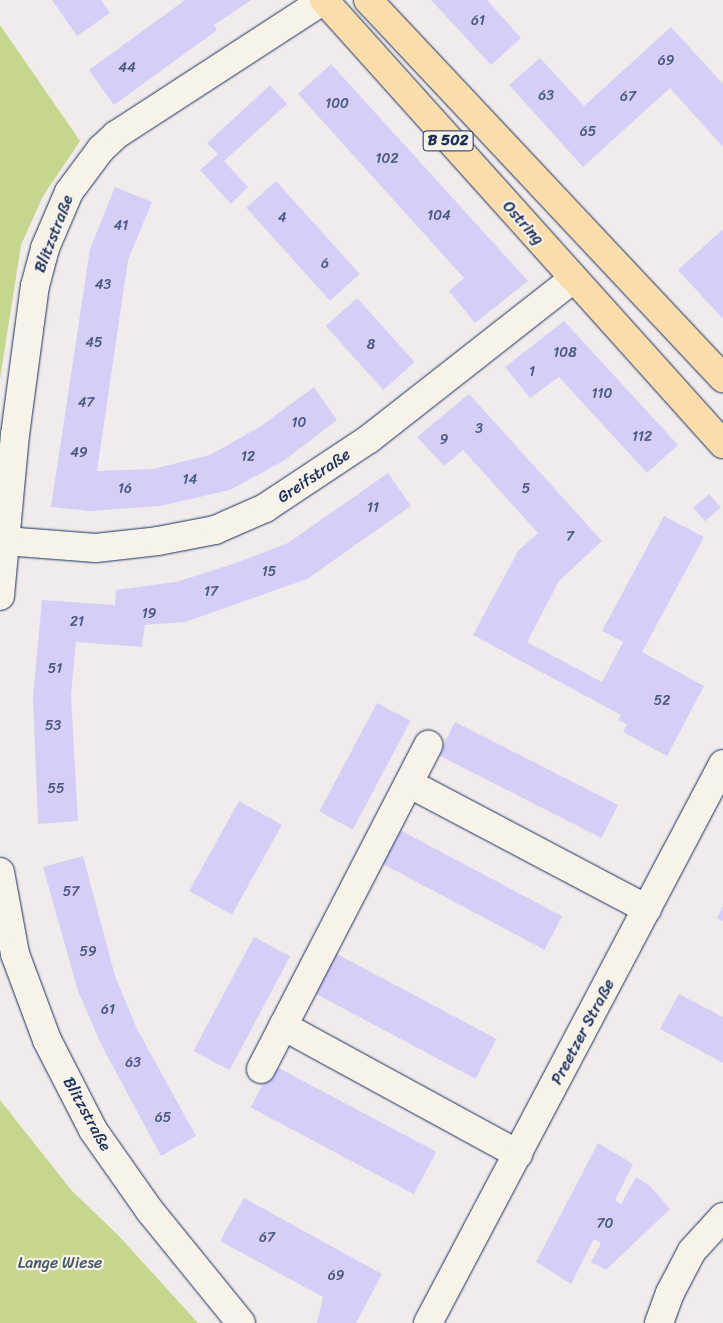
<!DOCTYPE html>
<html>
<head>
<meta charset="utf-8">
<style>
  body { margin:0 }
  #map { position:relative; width:723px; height:1323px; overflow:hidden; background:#f0eceb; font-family:Sriracha,sans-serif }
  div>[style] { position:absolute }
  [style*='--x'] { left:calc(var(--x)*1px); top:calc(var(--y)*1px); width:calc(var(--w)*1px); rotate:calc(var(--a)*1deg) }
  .green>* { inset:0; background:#c4d78c }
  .building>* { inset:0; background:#d5cff7; transform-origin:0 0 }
  .roads { filter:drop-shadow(0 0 1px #1b2f5e) drop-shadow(0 0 1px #1b2f5e) }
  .minor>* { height:28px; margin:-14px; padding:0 14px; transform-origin:14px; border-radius:14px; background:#f7f3e8 }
  .major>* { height:28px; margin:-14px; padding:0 14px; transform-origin:14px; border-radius:14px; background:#fbddab }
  span { translate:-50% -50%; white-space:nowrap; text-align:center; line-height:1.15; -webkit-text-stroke:4.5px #f7f3e8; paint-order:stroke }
  .number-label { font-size:14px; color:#4a5784 }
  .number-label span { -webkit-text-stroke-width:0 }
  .shield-label span { padding:1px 4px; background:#f7f3e8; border:1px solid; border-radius:4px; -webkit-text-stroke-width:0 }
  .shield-label { font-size:15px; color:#1b2f5e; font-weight:700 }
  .street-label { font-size:16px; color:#1b2f5e }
  .park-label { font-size:16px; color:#45596a }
</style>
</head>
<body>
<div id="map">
  <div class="green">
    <div style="clip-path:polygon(0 25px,80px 141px,43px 196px,21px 245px,0 379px)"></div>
    <div style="clip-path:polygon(0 1100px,72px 1191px,118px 1235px,198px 1323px,0 1323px)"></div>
  </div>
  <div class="building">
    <div style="clip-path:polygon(52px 0,101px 0,110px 13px,77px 36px)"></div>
    <div style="clip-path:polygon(185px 0,251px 0,214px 25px,217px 30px,114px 105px,89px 70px)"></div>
    <div style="clip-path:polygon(431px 0,487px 0,521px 38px,491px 65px)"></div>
    <div style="clip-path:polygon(671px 27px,723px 84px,723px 147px,670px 88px,583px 167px,509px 85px,540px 58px,584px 106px)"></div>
    <div style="clip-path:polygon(331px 64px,528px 281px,475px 323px,449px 291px,464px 278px,298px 94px)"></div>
    <div style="clip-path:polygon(270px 85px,287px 104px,224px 161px,248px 187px,231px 204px,200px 170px,218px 154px,207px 143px)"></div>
    <div style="left:276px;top:181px;width:125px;height:40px;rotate:48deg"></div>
    <div style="clip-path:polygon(115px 187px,152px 202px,128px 260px,97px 471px,153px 469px,210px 455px,261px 426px,314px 387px,337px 420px,285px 460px,230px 490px,160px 506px,90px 511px,51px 507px,90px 249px)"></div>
    <div style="clip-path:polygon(723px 229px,723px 319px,678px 270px)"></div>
    <div style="left:357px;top:298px;width:86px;height:42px;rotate:48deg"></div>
    <div style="clip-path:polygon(564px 321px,678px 445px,647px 473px,559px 377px,530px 398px,505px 367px)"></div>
    <div style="clip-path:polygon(469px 394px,602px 541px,559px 581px,527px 642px,602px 682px,623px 642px,602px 631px,664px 516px,704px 537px,642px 652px,704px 686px,667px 756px,623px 732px,627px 724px,618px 720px,621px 715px,473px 635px,518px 551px,538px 533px,463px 450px,444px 466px,417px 437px)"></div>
    <div style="clip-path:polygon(388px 473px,411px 506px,307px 579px,185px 622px,145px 625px,142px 647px,76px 642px,71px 695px,78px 821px,38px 824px,33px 697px,42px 600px,115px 605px,116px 590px,176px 582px,233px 564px,288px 543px)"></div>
    <div style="left:709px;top:494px;width:18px;height:21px;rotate:49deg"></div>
    <div style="left:377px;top:703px;width:38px;height:123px;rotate:28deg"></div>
    <div style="left:455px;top:722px;width:183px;height:37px;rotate:27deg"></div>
    <div style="left:239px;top:801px;width:49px;height:103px;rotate:29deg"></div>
    <div style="left:398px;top:829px;width:186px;height:38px;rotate:28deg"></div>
    <div style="clip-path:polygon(83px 856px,115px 976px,137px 1029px,196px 1136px,161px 1156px,102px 1046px,78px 991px,43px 867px)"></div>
    <div style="clip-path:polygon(723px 906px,723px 921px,717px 918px)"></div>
    <div style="left:254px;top:937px;width:41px;height:129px;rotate:28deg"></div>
    <div style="left:335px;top:953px;width:183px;height:45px;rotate:28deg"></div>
    <div style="clip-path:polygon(679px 994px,723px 1017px,723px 1063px,660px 1029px)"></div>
    <div style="left:273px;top:1065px;width:185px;height:48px;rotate:28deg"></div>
    <div style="clip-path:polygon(598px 1143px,633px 1164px,615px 1200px,621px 1204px,636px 1177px,649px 1185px,670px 1209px,606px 1270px,591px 1262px,601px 1243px,594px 1239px,571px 1284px,536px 1262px)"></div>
    <div style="clip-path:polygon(244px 1198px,382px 1274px,356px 1323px,317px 1323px,323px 1297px,220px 1241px)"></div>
  </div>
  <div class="roads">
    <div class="minor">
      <div style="--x:5;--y:541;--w:91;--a:4.4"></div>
      <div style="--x:96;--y:548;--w:62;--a:-6.4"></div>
      <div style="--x:158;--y:541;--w:58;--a:-10.9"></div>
      <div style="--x:215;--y:530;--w:55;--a:-23.7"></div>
      <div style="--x:265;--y:508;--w:125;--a:-33.6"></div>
      <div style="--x:369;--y:439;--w:259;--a:-38.1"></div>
      <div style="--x:0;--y:596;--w:162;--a:-84.7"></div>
      <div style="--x:15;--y:435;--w:150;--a:-82.4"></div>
      <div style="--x:35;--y:286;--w:39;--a:-75"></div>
      <div style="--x:45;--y:248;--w:61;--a:-66.8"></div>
      <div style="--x:69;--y:192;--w:54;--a:-53.3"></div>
      <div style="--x:101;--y:149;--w:21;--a:-43"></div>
      <div style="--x:116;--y:135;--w:248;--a:-33"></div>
      <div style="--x:410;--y:784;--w:268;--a:27.8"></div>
      <div style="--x:0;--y:872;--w:83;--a:79.6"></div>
      <div style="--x:15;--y:954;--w:92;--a:69.6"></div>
      <div style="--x:47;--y:1040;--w:101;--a:62.9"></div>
      <div style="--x:93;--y:1130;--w:99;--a:54.9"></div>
      <div style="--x:150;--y:1211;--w:144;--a:50.9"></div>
      <div style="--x:283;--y:1026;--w:268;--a:28.6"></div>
      <div style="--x:261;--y:1069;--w:365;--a:-62.7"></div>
      <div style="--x:428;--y:1323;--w:632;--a:-62.18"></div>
      <div style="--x:659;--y:1323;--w:32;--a:-70"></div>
      <div style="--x:670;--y:1293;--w:47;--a:-62.4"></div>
      <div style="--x:692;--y:1251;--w:46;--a:-47.6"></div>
    </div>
    <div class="major">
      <div style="--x:324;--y:0;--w:597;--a:48.06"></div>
      <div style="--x:368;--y:0;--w:519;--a:46.8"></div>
    </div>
  </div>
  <div class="number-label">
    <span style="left:478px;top:21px">61</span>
    <span style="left:666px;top:61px">69</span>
    <span style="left:127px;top:68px">44</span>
    <span style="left:546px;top:96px">63</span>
    <span style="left:628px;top:97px">67</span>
    <span style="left:337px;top:104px">100</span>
    <span style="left:588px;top:132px">65</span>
    <span style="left:387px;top:159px">102</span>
    <span style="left:439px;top:216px">104</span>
    <span style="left:282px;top:218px">4</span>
    <span style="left:121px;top:226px">41</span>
    <span style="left:325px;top:264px">6</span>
    <span style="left:103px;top:285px">43</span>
    <span style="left:94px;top:343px">45</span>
    <span style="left:371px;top:345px">8</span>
    <span style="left:565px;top:353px">108</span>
    <span style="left:532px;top:372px">1</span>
    <span style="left:602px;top:394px">110</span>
    <span style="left:86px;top:403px">47</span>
    <span style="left:299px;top:423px">10</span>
    <span style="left:479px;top:429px">3</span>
    <span style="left:642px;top:437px">112</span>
    <span style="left:444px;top:440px">9</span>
    <span style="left:79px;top:453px">49</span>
    <span style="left:248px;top:457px">12</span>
    <span style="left:190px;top:480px">14</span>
    <span style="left:125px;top:489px">16</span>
    <span style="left:526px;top:489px">5</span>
    <span style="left:373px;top:508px">11</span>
    <span style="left:570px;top:537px">7</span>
    <span style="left:269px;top:572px">15</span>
    <span style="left:211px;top:592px">17</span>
    <span style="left:149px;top:614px">19</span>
    <span style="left:77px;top:622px">21</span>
    <span style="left:55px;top:669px">51</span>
    <span style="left:662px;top:701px">52</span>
    <span style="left:53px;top:726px">53</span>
    <span style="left:56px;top:789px">55</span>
    <span style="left:71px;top:892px">57</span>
    <span style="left:88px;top:952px">59</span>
    <span style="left:108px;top:1010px">61</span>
    <span style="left:133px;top:1063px">63</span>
    <span style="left:163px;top:1118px">65</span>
    <span style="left:605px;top:1224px">70</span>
    <span style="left:267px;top:1238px">67</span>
    <span style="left:336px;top:1276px">69</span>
  </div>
  <div class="shield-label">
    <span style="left:448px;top:141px">B 502</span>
  </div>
  <div class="street-label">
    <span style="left:523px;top:223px;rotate:48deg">Ostring</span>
    <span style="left:54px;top:234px;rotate:-69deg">Blitzstraße</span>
    <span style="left:314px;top:476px;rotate:-34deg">Greifstraße</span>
    <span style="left:583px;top:1032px;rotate:-62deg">Preetzer Straße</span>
    <span style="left:87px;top:1114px;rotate:61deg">Blitzstraße</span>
  </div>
  <div class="park-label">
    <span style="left:60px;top:1263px">Lange Wiese</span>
  </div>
</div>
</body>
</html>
